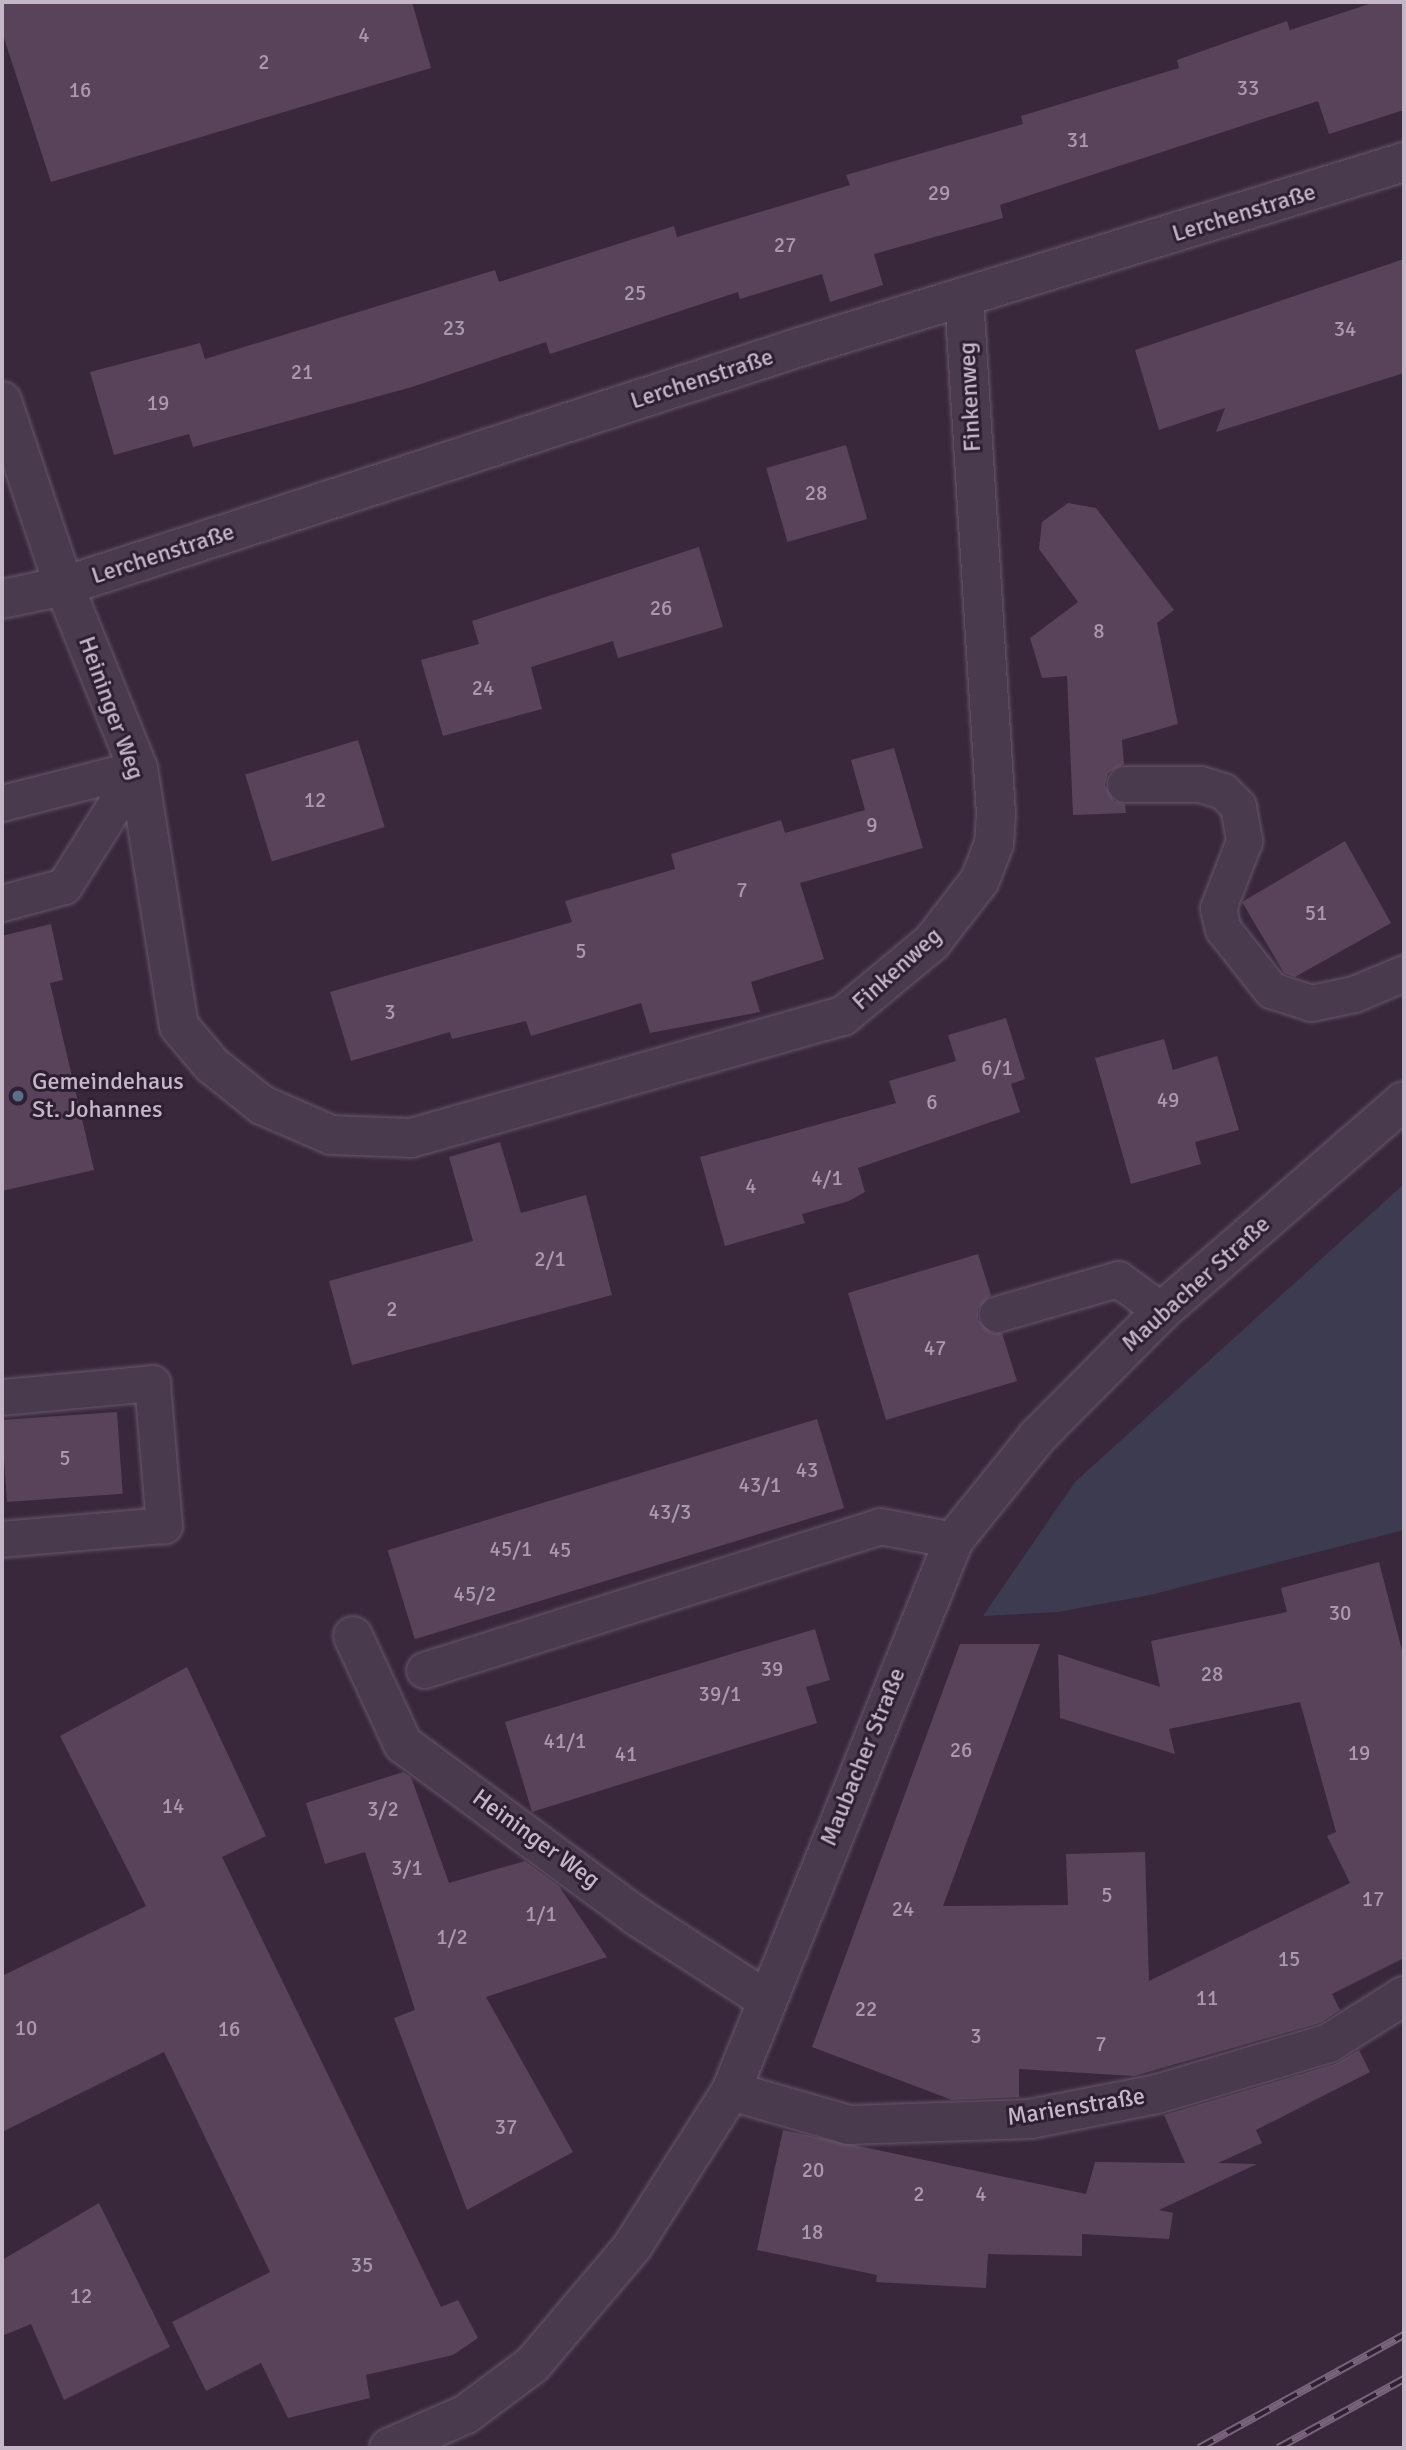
<!DOCTYPE html>
<html>
<head>
<meta charset="utf-8">
<style>
  body { margin:0 }
  #map { position:relative; width:1406px; height:2450px; overflow:hidden; background:#39273c; font-family:Signika,sans-serif }
  div>[style] { position:absolute }
  [style*='--x'] { left:calc(var(--x)*1px); top:calc(var(--y)*1px); width:calc(var(--w)*1px); rotate:calc(var(--a)*1deg) }
  .green>* { inset:0; background:#3d3b4f }
  .building>* { inset:0; background:#58435b; transform-origin:0 0 }
  .roads { filter:drop-shadow(0 0 2px #68586b) drop-shadow(0 0 2px #68586b) }
  .lane>* { height:35px; margin:-17.5px; padding:0 17.5px; transform-origin:17.5px; border-radius:17.5px; background:#4a3a4d }
  .street>* { height:38px; margin:-19px; padding:0 19px; transform-origin:19px; border-radius:19px; background:#4a3a4d }
  .rail>* { height:8px; margin-top:-4px; transform-origin:0; background:repeating-linear-gradient(90deg,#2f1f32 0 16px,#77647a 0 32px); box-sizing:border-box; border-block:2px solid #77647a }
  .dots>* { width:19px; height:19px; translate:-50% -50%; box-sizing:border-box; border:4px solid #2f1f32; border-radius:50% }
  span { translate:-50% -50%; white-space:nowrap; text-align:center; line-height:1.15; -webkit-text-stroke:6px #2f1f32; paint-order:stroke }
  .number-label { font-size:21px; color:#aa99ad }
  .number-label span { -webkit-text-stroke-width:0 }
  .street-label { font-size:24px; color:#c5b6c8 }
  .poi-label { font-size:24px; color:#c5b6c8 }
  .left { translate:0 -50%; text-align:left }
  .frame { position:absolute; inset:0; border:4px solid #c5b6c8; pointer-events:none }
</style>
</head>
<body>
<div id="map">
  <div class="green">
    <div style="clip-path:polygon(1404px 1184px,1404px 1530px,1150px 1595px,1058px 1612px,983px 1616px,1075px 1482px)"></div>
  </div>
  <div class="building">
    <div style="clip-path:polygon(2px 2px,412px 2px,431px 68px,51px 182px,2px 32px)"></div>
    <div style="clip-path:polygon(1375px 2px,1404px 2px,1404px 110px,1329px 134px,1318px 101px,1000px 205px,1003px 218px,874px 254px,883px 285px,830px 302px,822px 274px,740px 299px,738px 292px,550px 354px,546px 342px,412px 387px,193px 447px,189px 434px,114px 455px,90px 372px,200px 343px,205px 359px,495px 270px,499px 282px,674px 226px,677px 237px,850px 185px,846px 175px,1023px 124px,1021px 116px,1179px 68px,1177px 60px,1287px 21px,1290px 30px)"></div>
    <div style="clip-path:polygon(1404px 259px,1404px 373px,1216px 432px,1225px 408px,1159px 430px,1135px 350px)"></div>
    <div style="left:846px;top:445px;width:77px;height:83px;rotate:74deg"></div>
    <div style="clip-path:polygon(1068px 503px,1096px 508px,1174px 610px,1157px 623px,1178px 724px,1122px 740px,1124px 764px,1108px 773px,1105px 785px,1114px 801px,1125px 804px,1126px 813px,1073px 815px,1067px 676px,1042px 678px,1030px 638px,1078px 602px,1039px 549px,1042px 522px)"></div>
    <div style="clip-path:polygon(699px 547px,723px 627px,618px 658px,613px 641px,531px 667px,542px 709px,443px 736px,421px 660px,479px 644px,472px 621px)"></div>
    <div style="left:358px;top:740px;width:91px;height:118px;rotate:73deg"></div>
    <div style="clip-path:polygon(894px 748px,923px 848px,800px 883px,824px 959px,751px 982px,760px 1012px,650px 1033px,641px 1003px,531px 1036px,526px 1021px,452px 1039px,450px 1032px,351px 1061px,330px 992px,572px 922px,565px 901px,675px 869px,671px 854px,781px 820px,785px 833px,865px 810px,851px 760px)"></div>
    <div style="clip-path:polygon(1345px 841px,1391px 923px,1295px 977px,1284px 973px,1242px 902px)"></div>
    <div style="clip-path:polygon(51px 924px,63px 980px,50px 983px,94px 1170px,2px 1191px,2px 936px)"></div>
    <div style="clip-path:polygon(1006px 1018px,1025px 1079px,1011px 1084px,1020px 1112px,858px 1168px,865px 1192px,849px 1201px,802px 1214px,805px 1223px,725px 1246px,700px 1157px,896px 1103px,889px 1081px,956px 1061px,948px 1035px)"></div>
    <div style="clip-path:polygon(1164px 1039px,1173px 1070px,1217px 1056px,1239px 1130px,1195px 1142px,1201px 1164px,1131px 1184px,1095px 1058px)"></div>
    <div style="clip-path:polygon(500px 1142px,521px 1213px,586px 1195px,612px 1295px,352px 1365px,329px 1281px,473px 1241px,449px 1157px)"></div>
    <div style="clip-path:polygon(978px 1254px,991px 1295px,978px 1309px,978px 1320px,992px 1333px,1002px 1333px,1017px 1381px,886px 1420px,848px 1293px)"></div>
    <div style="left:117px;top:1412px;width:82px;height:116px;rotate:86deg"></div>
    <div style="left:817px;top:1419px;width:93px;height:449px;rotate:73deg"></div>
    <div style="clip-path:polygon(1379px 1562px,1404px 1658px,1404px 1958px,1332px 1994px,1340px 2010px,1320px 2023px,1134px 2076px,1019px 2069px,1019px 2097px,952px 2100px,812px 2047px,960px 1644px,1040px 1644px,943px 1906px,1068px 1905px,1066px 1854px,1145px 1852px,1149px 1981px,1350px 1883px,1327px 1836px,1336px 1832px,1300px 1702px,1169px 1729px,1175px 1754px,1060px 1718px,1058px 1654px,1160px 1687px,1151px 1641px,1287px 1612px,1281px 1588px)"></div>
    <div style="clip-path:polygon(815px 1629px,830px 1680px,806px 1687px,817px 1723px,532px 1812px,505px 1722px)"></div>
    <div style="clip-path:polygon(187px 1667px,266px 1836px,222px 1857px,441px 2307px,458px 2300px,478px 2338px,453px 2355px,366px 2375px,370px 2398px,288px 2418px,261px 2363px,206px 2391px,172px 2322px,270px 2272px,164px 2052px,2px 2132px,2px 1976px,146px 1906px,60px 1736px)"></div>
    <div style="clip-path:polygon(403px 1772px,411px 1777px,449px 1883px,525px 1861px,559px 1886px,607px 1957px,486px 1997px,573px 2152px,467px 2210px,394px 2018px,415px 2010px,365px 1852px,325px 1864px,306px 1803px)"></div>
    <div style="clip-path:polygon(1359px 2050px,1370px 2072px,1256px 2130px,1262px 2143px,1218px 2163px,1257px 2164px,1159px 2210px,1173px 2213px,1169px 2239px,1082px 2234px,1082px 2256px,988px 2254px,986px 2288px,876px 2282px,877px 2275px,757px 2250px,783px 2130px,1086px 2194px,1095px 2162px,1185px 2163px,1164px 2115px,1335px 2064px)"></div>
    <div style="clip-path:polygon(99px 2203px,170px 2347px,64px 2400px,31px 2324px,2px 2336px,2px 2260px)"></div>
  </div>
  <div class="roads">
    <div class="lane">
      <div style="--x:1125;--y:784;--w:75;--a:0"></div>
      <div style="--x:1200;--y:784;--w:24;--a:17"></div>
      <div style="--x:1223;--y:791;--w:21;--a:45"></div>
      <div style="--x:1238;--y:806;--w:36;--a:80"></div>
      <div style="--x:1244;--y:841;--w:72;--a:111.2"></div>
      <div style="--x:1218;--y:908;--w:22;--a:77"></div>
      <div style="--x:1223;--y:929;--w:78;--a:51.8"></div>
      <div style="--x:1271;--y:990;--w:42;--a:18"></div>
      <div style="--x:1311;--y:1003;--w:44;--a:-11.8"></div>
      <div style="--x:1354;--y:994;--w:54;--a:-22.8"></div>
      <div style="--x:2;--y:803;--w:140;--a:-14.4"></div>
      <div style="--x:2;--y:903;--w:64;--a:-15.3"></div>
      <div style="--x:64;--y:886;--w:139;--a:-57.9"></div>
      <div style="--x:997;--y:1314;--w:126;--a:-16.1"></div>
      <div style="--x:1118;--y:1279;--w:54;--a:36"></div>
      <div style="--x:2;--y:1397;--w:151;--a:-5.3"></div>
      <div style="--x:152;--y:1383;--w:143;--a:85.2"></div>
      <div style="--x:164;--y:1525;--w:163;--a:175.1"></div>
      <div style="--x:424;--y:1670;--w:478;--a:-17.5"></div>
      <div style="--x:880;--y:1526;--w:75;--a:10.7"></div>
    </div>
    <div class="street">
      <div style="--x:2;--y:401;--w:195;--a:71.5"></div>
      <div style="--x:64;--y:586;--w:196;--a:67.9"></div>
      <div style="--x:138;--y:768;--w:261;--a:81"></div>
      <div style="--x:179;--y:1026;--w:51;--a:49.8"></div>
      <div style="--x:212;--y:1065;--w:64;--a:38.7"></div>
      <div style="--x:262;--y:1105;--w:75;--a:23.5"></div>
      <div style="--x:331;--y:1135;--w:80;--a:2.1"></div>
      <div style="--x:411;--y:1138;--w:449;--a:-15.8"></div>
      <div style="--x:843;--y:1016;--w:116;--a:-39.7"></div>
      <div style="--x:932;--y:942;--w:78;--a:-52.3"></div>
      <div style="--x:980;--y:880;--w:39;--a:-69"></div>
      <div style="--x:994;--y:844;--w:30;--a:-86"></div>
      <div style="--x:996;--y:814;--w:518;--a:-93.54"></div>
      <div style="--x:2;--y:599;--w:63;--a:-11.8"></div>
      <div style="--x:64;--y:586;--w:774;--a:-17.99"></div>
      <div style="--x:800;--y:347;--w:632;--a:-17.03"></div>
      <div style="--x:353;--y:1636;--w:119;--a:65.2"></div>
      <div style="--x:403;--y:1744;--w:292;--a:36.4"></div>
      <div style="--x:638;--y:1917;--w:153;--a:32.8"></div>
      <div style="--x:731;--y:2091;--w:123;--a:16.1"></div>
      <div style="--x:849;--y:2125;--w:181;--a:-1.9"></div>
      <div style="--x:1030;--y:2119;--w:129;--a:-11.1"></div>
      <div style="--x:1157;--y:2094;--w:179;--a:-16.5"></div>
      <div style="--x:1329;--y:2043;--w:89;--a:-32.1"></div>
      <div style="--x:389;--y:2448;--w:84;--a:-23.8"></div>
      <div style="--x:466;--y:2414;--w:82;--a:-36.6"></div>
      <div style="--x:532;--y:2365;--w:155;--a:-49.7"></div>
      <div style="--x:632;--y:2247;--w:185;--a:-57.6"></div>
      <div style="--x:731;--y:2091;--w:594;--a:-67.97"></div>
      <div style="--x:954;--y:1540;--w:132;--a:-51.1"></div>
      <div style="--x:1037;--y:1437;--w:177;--a:-45.2"></div>
      <div style="--x:1162;--y:1311;--w:320;--a:-41"></div>
    </div>
  </div>
  <div class="rail">
    <div style="--x:1199;--y:2448;--w:234;--a:-28.9"></div>
    <div style="--x:1278;--y:2448;--w:144;--a:-28.7"></div>
  </div>
  <div class="dots">
    <div style="left:18px;top:1096px;background:#5c6f8a"></div>
  </div>
  <div class="number-label">
    <span style="left:364px;top:35px">4</span>
    <span style="left:264px;top:62px">2</span>
    <span style="left:1248px;top:88px">33</span>
    <span style="left:80px;top:90px">16</span>
    <span style="left:1078px;top:140px">31</span>
    <span style="left:939px;top:193px">29</span>
    <span style="left:785px;top:245px">27</span>
    <span style="left:635px;top:293px">25</span>
    <span style="left:454px;top:328px">23</span>
    <span style="left:1345px;top:329px">34</span>
    <span style="left:302px;top:372px">21</span>
    <span style="left:158px;top:403px">19</span>
    <span style="left:816px;top:493px">28</span>
    <span style="left:661px;top:608px">26</span>
    <span style="left:1099px;top:631px">8</span>
    <span style="left:483px;top:688px">24</span>
    <span style="left:315px;top:800px">12</span>
    <span style="left:872px;top:825px">9</span>
    <span style="left:742px;top:890px">7</span>
    <span style="left:1316px;top:913px">51</span>
    <span style="left:581px;top:951px">5</span>
    <span style="left:390px;top:1012px">3</span>
    <span style="left:997px;top:1068px">6/1</span>
    <span style="left:1168px;top:1100px">49</span>
    <span style="left:932px;top:1102px">6</span>
    <span style="left:827px;top:1178px">4/1</span>
    <span style="left:751px;top:1186px">4</span>
    <span style="left:550px;top:1259px">2/1</span>
    <span style="left:392px;top:1309px">2</span>
    <span style="left:935px;top:1348px">47</span>
    <span style="left:65px;top:1458px">5</span>
    <span style="left:807px;top:1470px">43</span>
    <span style="left:760px;top:1485px">43/1</span>
    <span style="left:670px;top:1512px">43/3</span>
    <span style="left:511px;top:1549px">45/1</span>
    <span style="left:560px;top:1550px">45</span>
    <span style="left:475px;top:1594px">45/2</span>
    <span style="left:1340px;top:1613px">30</span>
    <span style="left:772px;top:1669px">39</span>
    <span style="left:1212px;top:1674px">28</span>
    <span style="left:720px;top:1694px">39/1</span>
    <span style="left:565px;top:1741px">41/1</span>
    <span style="left:961px;top:1750px">26</span>
    <span style="left:1359px;top:1753px">19</span>
    <span style="left:626px;top:1754px">41</span>
    <span style="left:173px;top:1806px">14</span>
    <span style="left:383px;top:1809px">3/2</span>
    <span style="left:407px;top:1868px">3/1</span>
    <span style="left:1107px;top:1895px">5</span>
    <span style="left:1373px;top:1899px">17</span>
    <span style="left:903px;top:1909px">24</span>
    <span style="left:541px;top:1914px">1/1</span>
    <span style="left:452px;top:1937px">1/2</span>
    <span style="left:1289px;top:1959px">15</span>
    <span style="left:1207px;top:1998px">11</span>
    <span style="left:866px;top:2009px">22</span>
    <span style="left:26px;top:2028px">10</span>
    <span style="left:229px;top:2029px">16</span>
    <span style="left:976px;top:2036px">3</span>
    <span style="left:1101px;top:2044px">7</span>
    <span style="left:506px;top:2127px">37</span>
    <span style="left:813px;top:2170px">20</span>
    <span style="left:919px;top:2194px">2</span>
    <span style="left:981px;top:2194px">4</span>
    <span style="left:812px;top:2232px">18</span>
    <span style="left:362px;top:2265px">35</span>
    <span style="left:81px;top:2296px">12</span>
  </div>
  <div class="street-label">
    <span style="left:1244px;top:213px;rotate:-17deg">Lerchenstraße</span>
    <span style="left:702px;top:379px;rotate:-18deg">Lerchenstraße</span>
    <span style="left:970px;top:397px;rotate:-93deg">Finkenweg</span>
    <span style="left:163px;top:554px;rotate:-18deg">Lerchenstraße</span>
    <span style="left:111px;top:708px;rotate:70deg">Heininger Weg</span>
    <span style="left:897px;top:969px;rotate:-42deg">Finkenweg</span>
    <span style="left:1196px;top:1284px;rotate:-42deg">Maubacher Straße</span>
    <span style="left:863px;top:1757px;rotate:-68deg">Maubacher Straße</span>
    <span style="left:536px;top:1839px;rotate:36deg">Heininger Weg</span>
    <span style="left:1076px;top:2107px;rotate:-9deg">Marienstraße</span>
  </div>
  <div class="poi-label">
    <span class="left" style="left:32px;top:1096px">Gemeindehaus<br>St. Johannes</span>
  </div>
  <div class="frame"></div>
</div>
</body>
</html>
